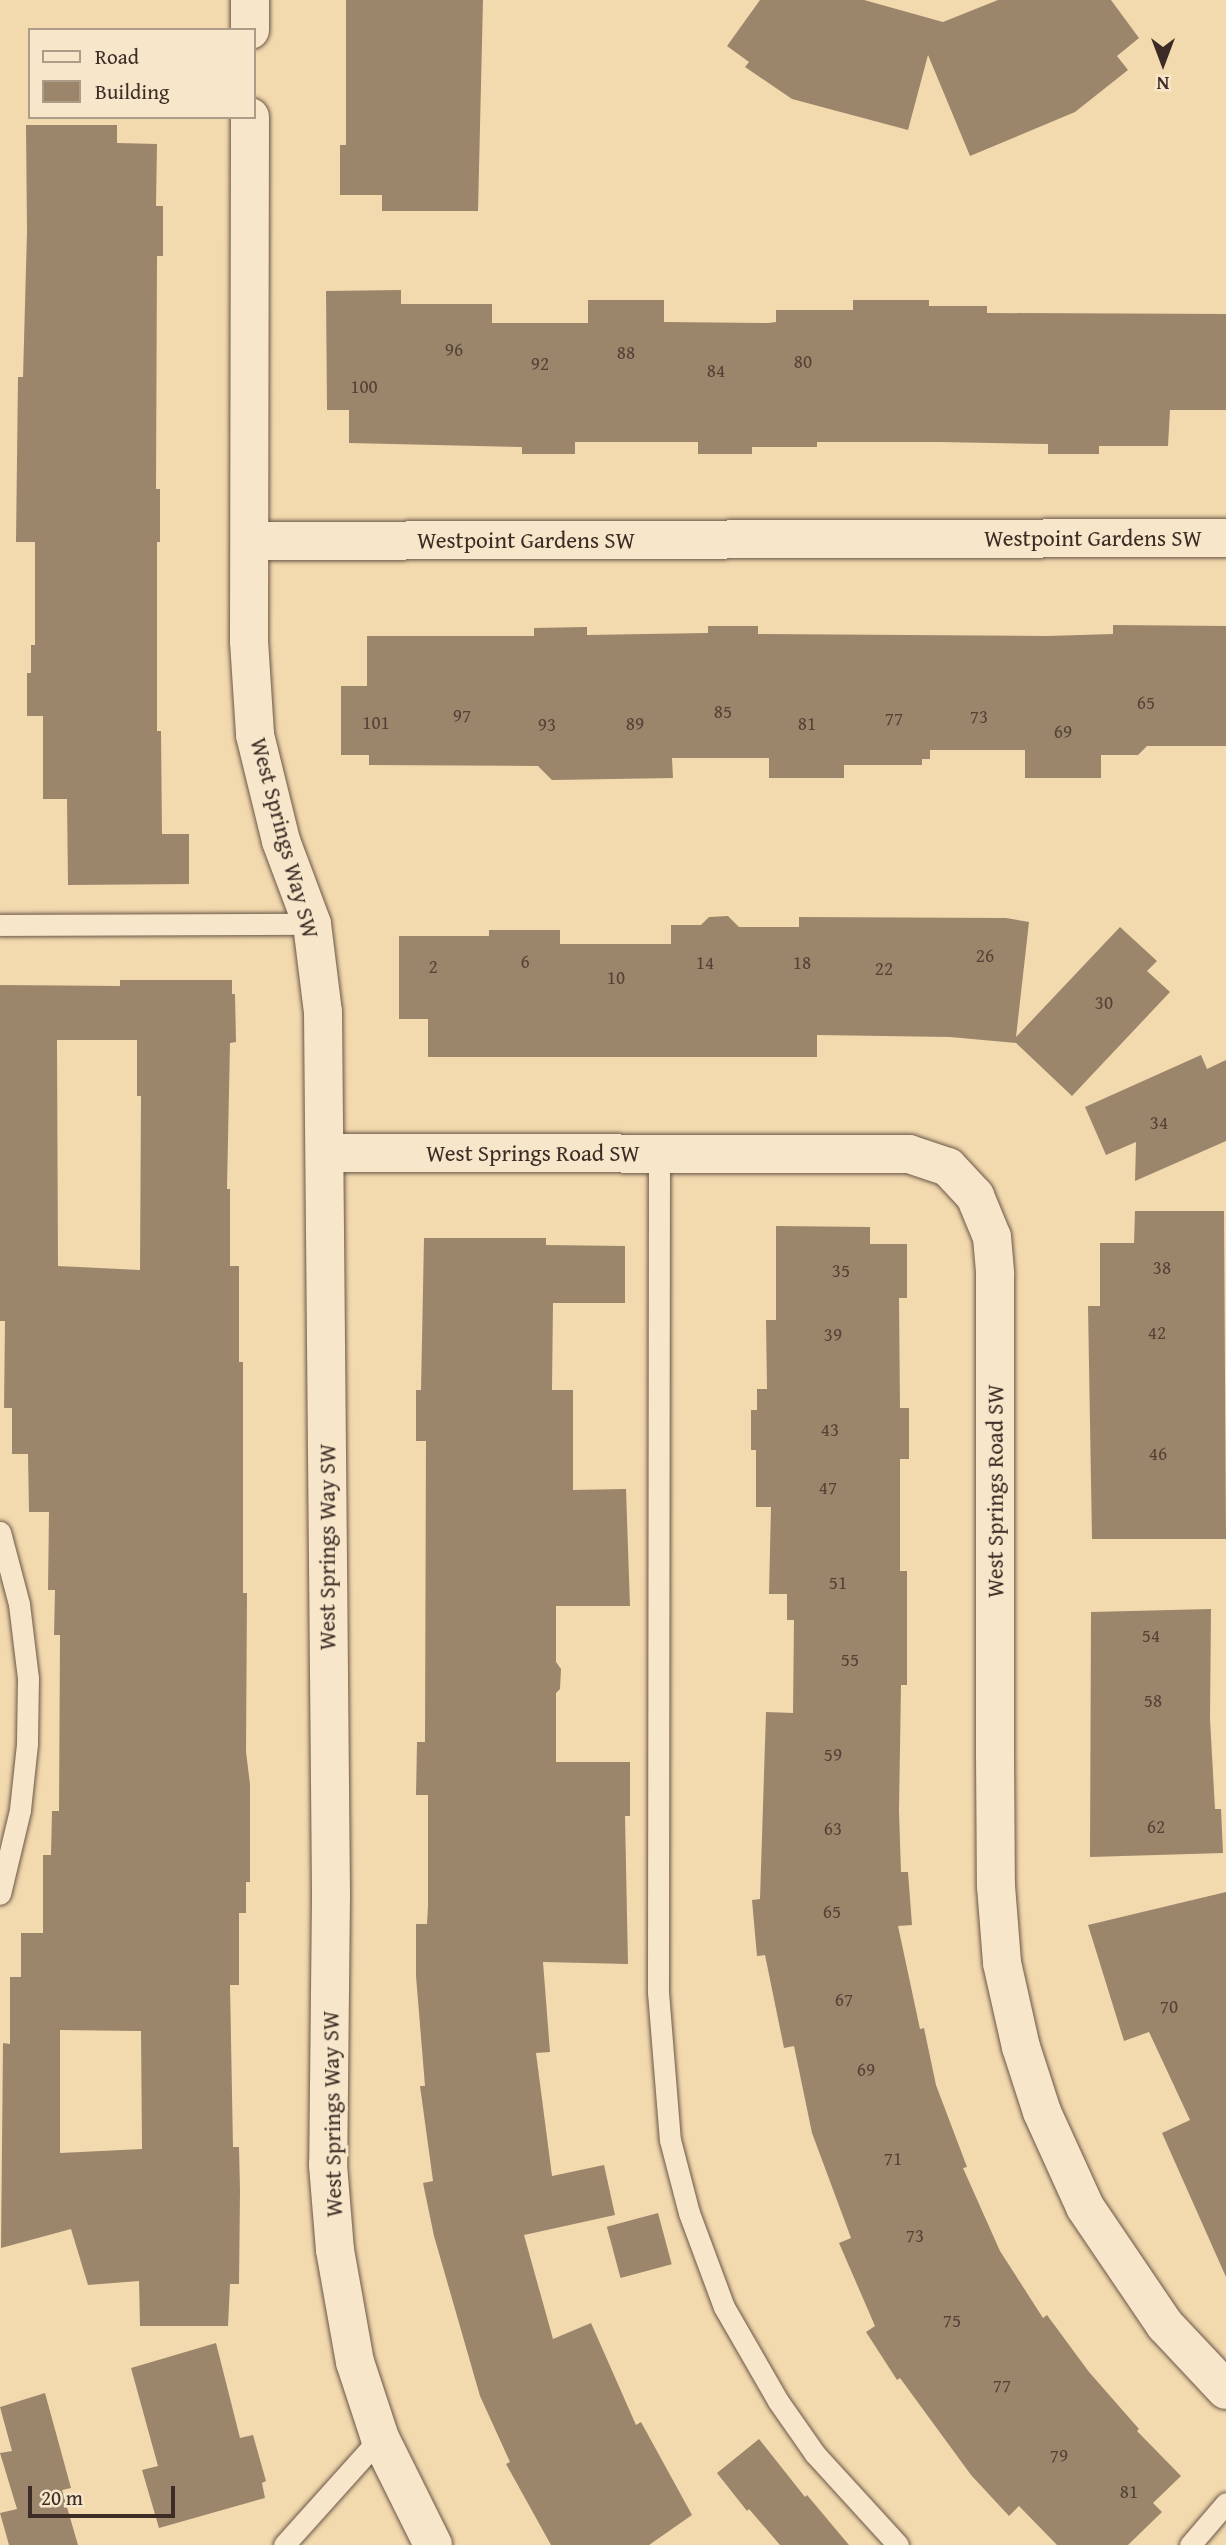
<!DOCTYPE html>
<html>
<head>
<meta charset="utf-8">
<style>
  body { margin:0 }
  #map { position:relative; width:1226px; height:2545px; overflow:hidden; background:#f3d9ae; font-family:"Gentium Book Plus",serif }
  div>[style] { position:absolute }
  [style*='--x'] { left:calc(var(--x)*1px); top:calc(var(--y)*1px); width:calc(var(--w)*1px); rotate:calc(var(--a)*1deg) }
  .building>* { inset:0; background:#9b866c; transform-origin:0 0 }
  .roads { filter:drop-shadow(0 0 2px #6a5747) drop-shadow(0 0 2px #6a5747) }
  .service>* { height:21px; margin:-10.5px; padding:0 10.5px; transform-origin:10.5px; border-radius:10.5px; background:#f7e6ca }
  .minor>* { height:38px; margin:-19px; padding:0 19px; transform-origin:19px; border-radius:19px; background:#f7e6ca }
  span { translate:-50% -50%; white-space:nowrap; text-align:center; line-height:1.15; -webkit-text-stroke:6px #f7e6ca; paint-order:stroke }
  .number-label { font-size:19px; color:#544237 }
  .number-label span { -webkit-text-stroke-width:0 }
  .street-label { font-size:23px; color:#3c2c25 }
  .legend { position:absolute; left:28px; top:28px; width:228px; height:91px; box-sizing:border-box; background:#f7e6ca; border:2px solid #ac9c88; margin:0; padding:9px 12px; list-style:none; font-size:21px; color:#3c2c25 }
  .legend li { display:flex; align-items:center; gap:14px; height:35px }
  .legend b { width:35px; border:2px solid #ac9c88 }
  .north { position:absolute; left:1128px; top:28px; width:70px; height:70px; -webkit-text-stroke:5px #f7e6ca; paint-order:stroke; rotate:180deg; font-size:19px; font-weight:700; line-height:28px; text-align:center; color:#3c2c25 }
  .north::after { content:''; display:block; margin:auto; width:24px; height:32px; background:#3c2c25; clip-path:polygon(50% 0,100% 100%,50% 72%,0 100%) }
  .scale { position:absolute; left:28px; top:2486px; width:147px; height:32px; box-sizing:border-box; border:4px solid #3c2c25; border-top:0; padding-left:9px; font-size:21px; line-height:24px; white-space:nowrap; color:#3c2c25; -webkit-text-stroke:5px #f7e6ca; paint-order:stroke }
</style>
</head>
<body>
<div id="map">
  <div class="building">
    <div style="clip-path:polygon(346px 0,483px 0,478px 211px,382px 211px,382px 195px,340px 195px,340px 145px,346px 145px)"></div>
    <div style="clip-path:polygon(760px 0,864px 0,943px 22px,998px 0,1111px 0,1139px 38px,1117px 56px,1128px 70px,1075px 112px,970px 156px,928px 55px,908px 130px,792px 99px,745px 67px,749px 62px,727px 46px)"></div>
    <div style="clip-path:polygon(26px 125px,117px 125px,117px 143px,157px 144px,156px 206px,163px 206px,163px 256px,157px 256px,156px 489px,160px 489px,160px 542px,157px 542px,157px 731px,161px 731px,162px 834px,189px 834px,189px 884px,68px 885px,67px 799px,43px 799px,43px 716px,27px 716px,27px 673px,31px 673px,31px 645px,35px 645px,35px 542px,16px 542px,18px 377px,23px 377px,27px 232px)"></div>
    <div style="clip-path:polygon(401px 290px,401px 304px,492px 304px,492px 323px,588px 323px,588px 300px,664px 300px,664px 322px,768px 323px,776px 322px,776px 310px,853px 310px,853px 300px,929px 300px,929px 306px,987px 306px,987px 313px,1226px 314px,1226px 410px,1170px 410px,1168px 446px,1099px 446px,1099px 454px,1048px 454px,1048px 444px,939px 442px,817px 442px,817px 447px,752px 447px,752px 454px,698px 454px,698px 442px,575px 442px,575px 454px,522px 454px,522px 447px,349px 443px,349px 410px,327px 410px,326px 291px)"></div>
    <div style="clip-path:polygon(1113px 625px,1226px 626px,1226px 746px,1147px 746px,1138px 755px,1101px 755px,1101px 778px,1025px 778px,1025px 750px,930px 750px,930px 759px,922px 759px,922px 765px,844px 765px,844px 778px,769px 778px,769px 758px,672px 758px,673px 778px,552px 780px,538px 766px,369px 765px,369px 755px,341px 755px,341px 686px,367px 686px,367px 636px,534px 636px,534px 628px,587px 627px,587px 635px,708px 633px,708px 626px,758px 626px,758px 634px,1048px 636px,1113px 634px)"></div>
    <div style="clip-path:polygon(728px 916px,739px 927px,799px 927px,799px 917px,1006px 918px,1029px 922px,1016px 1037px,1120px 927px,1157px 961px,1147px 971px,1170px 992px,1072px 1096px,1016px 1043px,950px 1037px,817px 1035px,817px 1057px,428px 1057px,428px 1019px,399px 1019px,399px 936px,489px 936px,489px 930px,560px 930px,560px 944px,671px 944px,671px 925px,701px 925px,709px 917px)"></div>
    <div style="clip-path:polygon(evenodd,120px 980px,232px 980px,232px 994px,235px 994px,236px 1042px,230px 1043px,227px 1189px,230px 1189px,230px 1266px,239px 1266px,239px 1362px,243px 1362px,243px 1593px,247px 1593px,246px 1752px,250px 1784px,250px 1882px,246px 1882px,246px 1913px,239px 1913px,239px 1985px,230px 1985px,233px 2147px,239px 2147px,240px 2191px,239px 2284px,230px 2284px,228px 2326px,140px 2326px,139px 2281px,88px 2285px,71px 2229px,1px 2248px,3px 2043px,10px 2044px,10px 1977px,21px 1977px,21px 1933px,43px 1933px,43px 1855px,51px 1855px,52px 1811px,59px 1811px,60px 1635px,54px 1635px,55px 1590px,48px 1590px,49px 1512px,29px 1512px,28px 1454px,12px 1454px,12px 1408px,4px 1408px,5px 1321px,0 1321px,0 985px,120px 986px,120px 980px,57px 1040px,137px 1040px,137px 1096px,141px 1096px,140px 1270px,58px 1266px,57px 1040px,120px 980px,60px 2030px,141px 2031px,142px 2149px,60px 2153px,60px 2030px)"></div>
    <div style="clip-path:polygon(1201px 1055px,1207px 1069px,1226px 1060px,1226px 1141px,1135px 1181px,1136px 1142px,1106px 1155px,1085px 1107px)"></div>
    <div style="clip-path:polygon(1135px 1211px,1224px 1211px,1226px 1539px,1092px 1539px,1088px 1306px,1100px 1306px,1100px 1243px,1134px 1243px)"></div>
    <div style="clip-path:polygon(776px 1226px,870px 1227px,870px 1244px,907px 1244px,907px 1298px,899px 1298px,900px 1408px,909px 1408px,909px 1459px,900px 1459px,900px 1571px,907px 1571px,907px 1685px,901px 1685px,899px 1811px,901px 1872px,908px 1872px,912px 1925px,898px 1926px,920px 2029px,924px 2028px,936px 2085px,967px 2167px,963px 2168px,1000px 2251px,1043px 2318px,1047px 2315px,1089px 2372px,1139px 2429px,1137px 2431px,1181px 2476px,1153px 2503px,1162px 2512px,1128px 2545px,1057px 2545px,1019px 2506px,1009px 2516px,971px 2475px,900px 2378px,897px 2380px,866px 2332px,875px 2326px,839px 2243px,851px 2238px,812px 2133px,794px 2046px,784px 2048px,765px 1955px,757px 1956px,752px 1900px,760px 1899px,766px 1712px,793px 1713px,794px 1620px,787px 1620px,787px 1594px,769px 1594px,771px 1507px,756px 1507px,756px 1450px,751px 1450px,751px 1410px,757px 1410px,757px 1389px,767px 1389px,766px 1320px,776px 1320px)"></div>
    <div style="clip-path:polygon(424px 1238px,546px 1238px,546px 1245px,625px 1246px,625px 1303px,553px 1303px,552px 1390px,573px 1390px,573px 1490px,626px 1489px,630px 1606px,556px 1606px,556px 1662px,561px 1669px,560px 1689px,556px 1693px,556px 1762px,630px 1762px,630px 1816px,625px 1816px,628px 1964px,543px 1962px,550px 2052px,536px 2053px,552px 2176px,604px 2165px,615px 2215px,524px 2235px,553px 2339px,591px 2323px,636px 2425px,641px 2422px,692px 2515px,649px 2545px,551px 2545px,506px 2464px,510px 2462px,480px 2396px,434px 2236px,423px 2183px,433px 2181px,420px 2086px,425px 2086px,416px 1976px,416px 1924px,427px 1924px,428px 1906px,428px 1795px,416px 1795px,417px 1742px,425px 1742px,426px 1441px,416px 1441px,416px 1390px,421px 1390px)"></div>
    <div style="clip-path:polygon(1211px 1609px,1210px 1719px,1215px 1809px,1221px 1809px,1223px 1853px,1090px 1857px,1091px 1612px)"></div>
    <div style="clip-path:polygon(1226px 1892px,1226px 2277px,1162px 2133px,1190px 2120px,1149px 2032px,1124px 2041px,1088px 1925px)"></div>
    <div style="left:658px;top:2213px;width:53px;height:53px;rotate:75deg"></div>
    <div style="clip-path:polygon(216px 2343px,240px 2438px,253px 2435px,266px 2481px,262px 2483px,265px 2498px,159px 2528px,142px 2470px,158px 2466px,131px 2368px)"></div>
    <div style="clip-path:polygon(45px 2393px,71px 2488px,62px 2490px,78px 2545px,9px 2545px,0 2513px,17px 2509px,0 2453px,12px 2451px,0 2407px)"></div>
    <div style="clip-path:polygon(759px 2439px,805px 2497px,807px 2495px,849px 2545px,780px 2545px,749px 2509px,747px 2511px,717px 2473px)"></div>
  </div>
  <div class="roads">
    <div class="service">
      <div style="--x:0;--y:925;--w:312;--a:-0.2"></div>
      <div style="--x:659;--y:1153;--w:839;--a:90.07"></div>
      <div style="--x:658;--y:1992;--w:148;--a:85.4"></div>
      <div style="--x:670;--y:2140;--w:75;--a:75.4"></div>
      <div style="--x:689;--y:2213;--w:100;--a:69.6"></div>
      <div style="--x:724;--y:2307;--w:108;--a:60.1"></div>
      <div style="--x:778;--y:2401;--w:65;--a:55.1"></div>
      <div style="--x:815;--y:2454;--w:123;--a:47.6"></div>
      <div style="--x:0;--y:1532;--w:74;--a:75.2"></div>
      <div style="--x:19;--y:1604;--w:75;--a:83.1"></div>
      <div style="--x:28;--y:1678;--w:66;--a:90.9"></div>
      <div style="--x:27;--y:1744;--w:66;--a:96.1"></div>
      <div style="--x:20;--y:1810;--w:86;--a:103.4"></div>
      <div style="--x:284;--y:2545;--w:144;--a:-48.1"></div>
      <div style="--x:1190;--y:2545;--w:55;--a:-49.4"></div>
    </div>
    <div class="minor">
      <div style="--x:250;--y:30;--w:30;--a:-90"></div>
      <div style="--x:250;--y:117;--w:524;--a:90.11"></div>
      <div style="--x:249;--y:641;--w:94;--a:86.3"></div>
      <div style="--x:255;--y:735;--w:109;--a:76.2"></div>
      <div style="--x:281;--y:841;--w:89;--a:69.5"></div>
      <div style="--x:312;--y:924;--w:89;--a:82.9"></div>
      <div style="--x:323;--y:1012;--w:884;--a:89.48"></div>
      <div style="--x:331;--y:1896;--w:269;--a:90.6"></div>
      <div style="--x:328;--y:2165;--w:85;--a:85.3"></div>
      <div style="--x:335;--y:2250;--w:114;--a:79.9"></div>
      <div style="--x:355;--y:2362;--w:80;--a:71.8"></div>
      <div style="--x:380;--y:2438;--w:119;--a:63.6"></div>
      <div style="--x:250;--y:541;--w:976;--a:-0.18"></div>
      <div style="--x:326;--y:1153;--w:583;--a:0.1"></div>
      <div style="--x:909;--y:1154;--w:41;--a:18.4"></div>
      <div style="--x:948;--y:1167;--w:40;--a:47"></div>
      <div style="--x:975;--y:1196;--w:44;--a:67.5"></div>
      <div style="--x:992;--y:1237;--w:37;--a:85"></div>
      <div style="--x:995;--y:1274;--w:481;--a:90"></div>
      <div style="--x:995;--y:1755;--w:131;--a:89.6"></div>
      <div style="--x:996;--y:1886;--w:77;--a:85.5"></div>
      <div style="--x:1002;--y:1963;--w:86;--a:77.3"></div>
      <div style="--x:1021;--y:2047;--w:68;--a:72.1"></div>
      <div style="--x:1042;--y:2112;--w:104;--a:65.6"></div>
      <div style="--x:1085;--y:2207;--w:143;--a:55.9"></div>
      <div style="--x:1165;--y:2325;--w:89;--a:46.8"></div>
    </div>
  </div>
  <div class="number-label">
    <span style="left:454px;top:350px">96</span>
    <span style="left:626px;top:353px">88</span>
    <span style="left:803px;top:362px">80</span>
    <span style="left:540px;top:364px">92</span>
    <span style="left:716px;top:371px">84</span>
    <span style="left:364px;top:387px">100</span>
    <span style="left:1146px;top:703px">65</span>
    <span style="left:723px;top:712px">85</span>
    <span style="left:462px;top:716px">97</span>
    <span style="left:979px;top:717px">73</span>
    <span style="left:894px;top:719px">77</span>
    <span style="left:376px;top:723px">101</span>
    <span style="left:635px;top:724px">89</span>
    <span style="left:807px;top:724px">81</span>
    <span style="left:547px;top:725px">93</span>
    <span style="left:1063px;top:732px">69</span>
    <span style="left:985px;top:956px">26</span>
    <span style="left:525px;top:962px">6</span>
    <span style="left:705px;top:963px">14</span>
    <span style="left:802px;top:963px">18</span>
    <span style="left:433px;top:967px">2</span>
    <span style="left:884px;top:969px">22</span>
    <span style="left:616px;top:978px">10</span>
    <span style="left:1104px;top:1003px">30</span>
    <span style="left:1159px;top:1123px">34</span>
    <span style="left:1162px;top:1268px">38</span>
    <span style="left:841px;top:1271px">35</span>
    <span style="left:1157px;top:1333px">42</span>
    <span style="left:833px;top:1335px">39</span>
    <span style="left:830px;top:1430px">43</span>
    <span style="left:1158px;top:1454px">46</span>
    <span style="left:828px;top:1488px">47</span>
    <span style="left:838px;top:1583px">51</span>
    <span style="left:1151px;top:1636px">54</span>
    <span style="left:850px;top:1660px">55</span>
    <span style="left:1153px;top:1701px">58</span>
    <span style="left:833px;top:1755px">59</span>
    <span style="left:1156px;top:1827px">62</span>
    <span style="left:833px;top:1829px">63</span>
    <span style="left:832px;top:1912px">65</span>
    <span style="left:844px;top:2000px">67</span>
    <span style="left:1169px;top:2007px">70</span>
    <span style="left:866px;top:2070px">69</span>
    <span style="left:893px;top:2159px">71</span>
    <span style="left:915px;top:2236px">73</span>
    <span style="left:952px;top:2321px">75</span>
    <span style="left:1002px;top:2386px">77</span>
    <span style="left:1059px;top:2456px">79</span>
    <span style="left:1129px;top:2492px">81</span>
  </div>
  <div class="street-label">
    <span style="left:1093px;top:538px">Westpoint Gardens SW</span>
    <span style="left:526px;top:540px">Westpoint Gardens SW</span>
    <span style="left:285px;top:838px;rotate:75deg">West Springs Way SW</span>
    <span style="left:533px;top:1153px">West Springs Road SW</span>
    <span style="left:995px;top:1491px;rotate:-90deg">West Springs Road SW</span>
    <span style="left:327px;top:1547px;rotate:-90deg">West Springs Way SW</span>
    <span style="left:332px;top:2114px;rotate:-91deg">West Springs Way SW</span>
  </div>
  <ul class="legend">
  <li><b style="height:9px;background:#f7e6ca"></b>Road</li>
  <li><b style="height:19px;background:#9b866c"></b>Building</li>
  </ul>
  <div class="north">N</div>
  <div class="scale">20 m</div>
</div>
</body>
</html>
